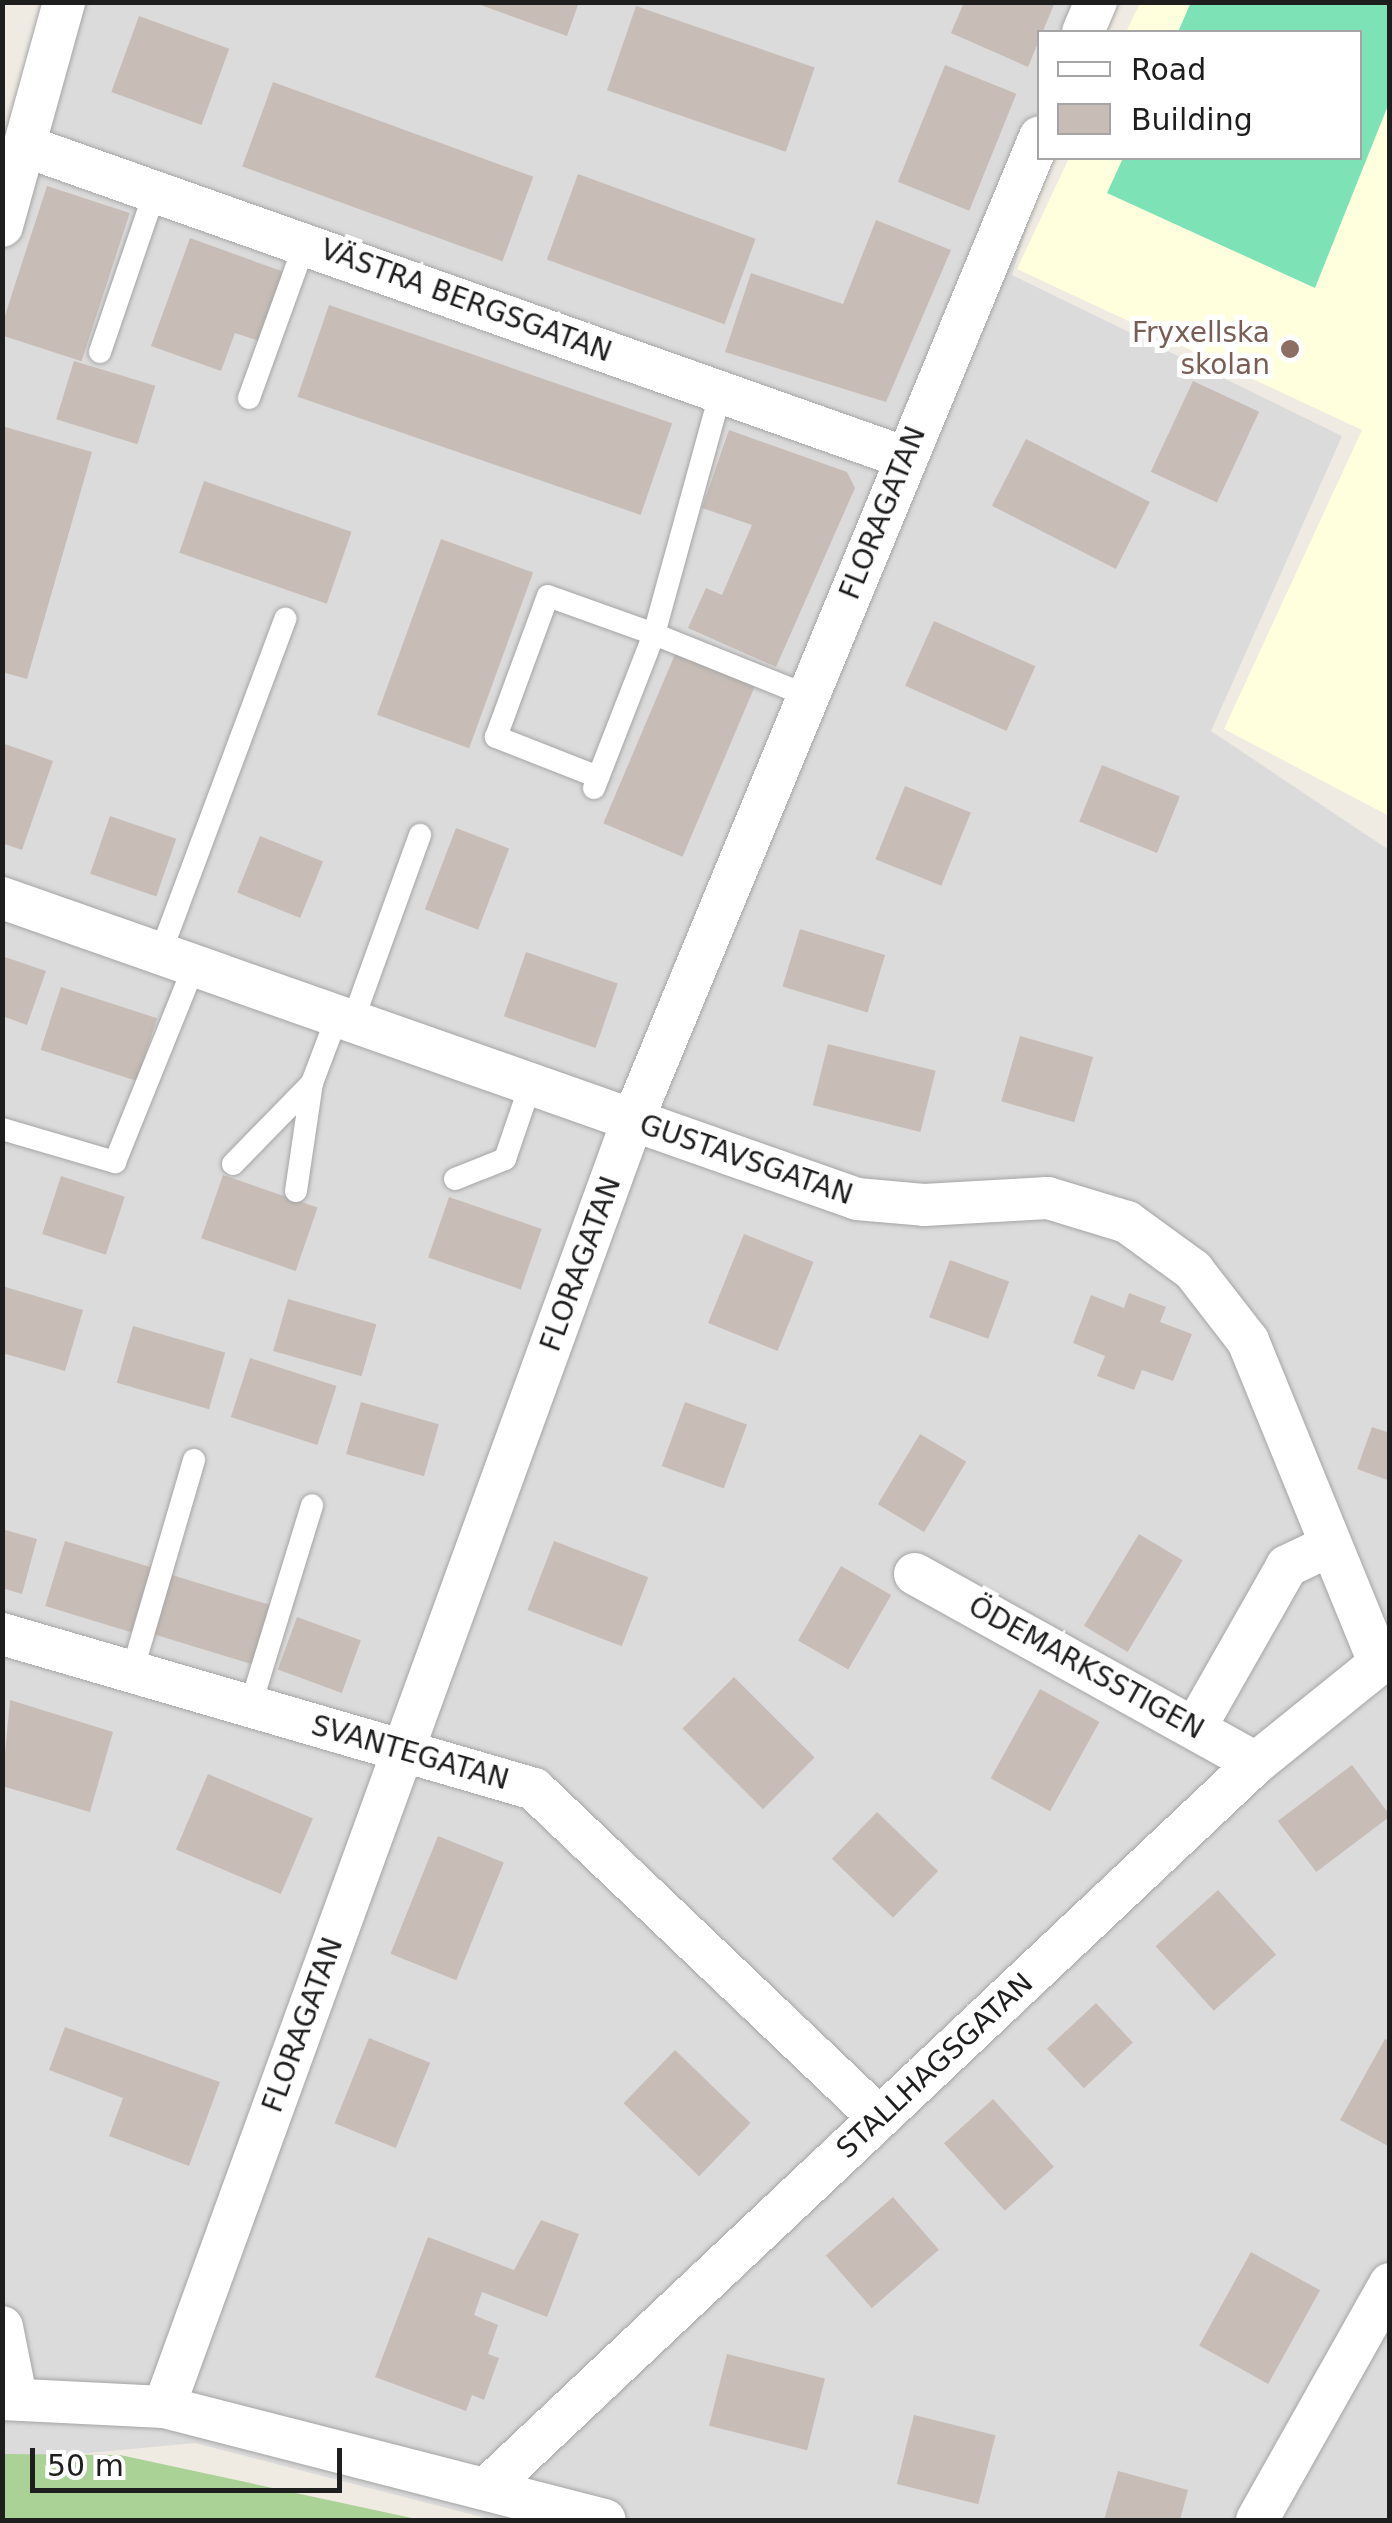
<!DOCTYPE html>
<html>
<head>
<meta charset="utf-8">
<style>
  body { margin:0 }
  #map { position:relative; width:1392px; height:2523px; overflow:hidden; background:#efebe3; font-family:"DejaVu Sans",sans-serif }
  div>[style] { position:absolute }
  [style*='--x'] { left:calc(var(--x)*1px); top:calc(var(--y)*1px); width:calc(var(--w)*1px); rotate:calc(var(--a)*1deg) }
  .residential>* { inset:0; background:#dcdbdb }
  .education>* { inset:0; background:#fffedd }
  .forest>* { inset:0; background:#aad196 }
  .pitch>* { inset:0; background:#7de3b7 }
  .building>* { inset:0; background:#c7bdb6; transform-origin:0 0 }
  .roads { filter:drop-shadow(0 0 2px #a5a5a5) drop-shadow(0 0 2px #a5a5a5) }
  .lane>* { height:22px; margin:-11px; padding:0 11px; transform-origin:11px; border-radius:11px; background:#fff }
  .street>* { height:42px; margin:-21px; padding:0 21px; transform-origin:21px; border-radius:21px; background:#fff }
  .dots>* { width:28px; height:28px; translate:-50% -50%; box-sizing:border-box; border:5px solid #fff; border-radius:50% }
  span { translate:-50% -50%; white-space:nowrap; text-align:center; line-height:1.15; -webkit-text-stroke:10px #fff; paint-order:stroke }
  .street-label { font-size:28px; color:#1e1e1e }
  .education-label { font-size:28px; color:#785e54 }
  .right { translate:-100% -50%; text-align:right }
  .frame { position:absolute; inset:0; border:5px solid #1e1e1e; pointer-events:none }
  .legend { position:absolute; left:1037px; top:30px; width:325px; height:130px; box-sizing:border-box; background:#fff; border:2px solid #a5a5a5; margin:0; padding:12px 18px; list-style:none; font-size:30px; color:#1e1e1e }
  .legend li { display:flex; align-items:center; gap:20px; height:50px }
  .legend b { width:50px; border:2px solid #a5a5a5 }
  .scale { position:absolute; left:30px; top:2448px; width:312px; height:45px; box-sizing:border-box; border:5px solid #1e1e1e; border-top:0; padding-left:12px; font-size:30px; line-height:35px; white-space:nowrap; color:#1e1e1e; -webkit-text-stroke:8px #fff; paint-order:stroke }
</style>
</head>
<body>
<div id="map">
  <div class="residential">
    <div style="clip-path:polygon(60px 3px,1099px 3px,1089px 32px,1040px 32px,1040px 158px,1049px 158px,1012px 275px,1342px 436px,1211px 731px,1389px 850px,1389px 2520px,493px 2520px,195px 2443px,3px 2461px,2px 169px)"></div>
  </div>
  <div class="education">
    <div style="clip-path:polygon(1140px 3px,1389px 3px,1389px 816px,1224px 729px,1362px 430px,1017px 269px,1069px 158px,1360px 158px,1360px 32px,1126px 32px)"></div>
  </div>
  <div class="forest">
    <div style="clip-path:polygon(3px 2454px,120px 2455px,421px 2520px,3px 2520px)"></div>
  </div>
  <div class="pitch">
    <div style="clip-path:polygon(1191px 2px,1389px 3px,1389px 103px,1315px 288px,1107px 193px,1123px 158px,1360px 158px,1360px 32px,1178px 32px)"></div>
  </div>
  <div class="building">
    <div style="clip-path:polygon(472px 2px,579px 2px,567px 36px)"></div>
    <div style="clip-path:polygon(964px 2px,1055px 2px,1028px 67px,951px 33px)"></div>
    <div style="left:636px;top:6px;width:189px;height:89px;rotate:19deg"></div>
    <div style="left:139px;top:16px;width:96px;height:81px;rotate:20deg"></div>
    <div style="left:945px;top:65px;width:77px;height:126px;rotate:22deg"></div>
    <div style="left:273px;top:82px;width:277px;height:90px;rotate:20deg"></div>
    <div style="left:578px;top:174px;width:189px;height:91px;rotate:20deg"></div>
    <div style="left:47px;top:186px;width:87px;height:156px;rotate:18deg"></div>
    <div style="clip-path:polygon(876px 220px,951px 250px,886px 402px,725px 352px,751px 273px,843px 304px)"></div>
    <div style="clip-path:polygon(190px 238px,284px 272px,259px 341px,235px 333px,221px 371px,151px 346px)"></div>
    <div style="left:329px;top:305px;width:363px;height:97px;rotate:19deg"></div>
    <div style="left:74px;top:361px;width:85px;height:61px;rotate:17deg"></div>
    <div style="left:1193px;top:381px;width:73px;height:100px;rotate:25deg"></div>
    <div style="clip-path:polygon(2px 426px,92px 452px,27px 679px,2px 672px)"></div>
    <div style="clip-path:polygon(729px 430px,847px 472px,855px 488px,776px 667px,688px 628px,706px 588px,722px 595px,752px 525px,702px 508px)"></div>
    <div style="left:1026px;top:439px;width:139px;height:75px;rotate:27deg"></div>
    <div style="left:204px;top:481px;width:156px;height:76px;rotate:19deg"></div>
    <div style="left:441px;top:539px;width:98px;height:187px;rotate:20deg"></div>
    <div style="left:934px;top:621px;width:111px;height:71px;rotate:24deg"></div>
    <div style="left:676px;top:652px;width:86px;height:186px;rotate:23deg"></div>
    <div style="clip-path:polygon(2px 743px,53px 761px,22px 850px,2px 843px)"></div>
    <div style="left:1102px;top:765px;width:84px;height:61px;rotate:22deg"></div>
    <div style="left:905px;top:786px;width:71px;height:79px;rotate:22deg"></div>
    <div style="left:110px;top:816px;width:70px;height:61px;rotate:19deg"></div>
    <div style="left:456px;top:828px;width:57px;height:87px;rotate:21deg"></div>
    <div style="left:260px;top:836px;width:68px;height:61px;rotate:22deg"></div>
    <div style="left:800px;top:929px;width:89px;height:60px;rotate:17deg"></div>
    <div style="left:526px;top:952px;width:97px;height:68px;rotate:19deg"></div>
    <div style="clip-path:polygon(2px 956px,46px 971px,27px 1025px,2px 1016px)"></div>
    <div style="left:61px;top:987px;width:101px;height:66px;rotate:18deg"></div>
    <div style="left:1020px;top:1036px;width:76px;height:68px;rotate:16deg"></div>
    <div style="left:828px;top:1044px;width:111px;height:63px;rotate:14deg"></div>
    <div style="left:223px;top:1175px;width:100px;height:67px;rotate:19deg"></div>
    <div style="left:61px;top:1176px;width:67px;height:61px;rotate:18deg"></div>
    <div style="left:449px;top:1197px;width:98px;height:64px;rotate:19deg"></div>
    <div style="left:744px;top:1234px;width:75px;height:96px;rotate:22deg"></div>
    <div style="left:950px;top:1260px;width:63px;height:61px;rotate:20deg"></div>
    <div style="clip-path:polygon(2px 1286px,83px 1310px,65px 1371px,2px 1353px)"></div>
    <div style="clip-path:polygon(1129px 1293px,1166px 1307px,1160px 1322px,1192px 1334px,1173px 1381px,1142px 1370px,1134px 1390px,1097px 1376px,1105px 1356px,1073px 1343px,1091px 1295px,1124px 1308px)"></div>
    <div style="left:288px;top:1299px;width:92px;height:54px;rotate:16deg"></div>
    <div style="left:133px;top:1326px;width:96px;height:59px;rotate:16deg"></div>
    <div style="left:250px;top:1358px;width:91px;height:62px;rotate:18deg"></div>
    <div style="left:361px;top:1402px;width:81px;height:54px;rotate:16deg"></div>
    <div style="left:685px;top:1402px;width:66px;height:68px;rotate:20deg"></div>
    <div style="clip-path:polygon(1372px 1427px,1390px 1433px,1390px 1481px,1357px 1469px)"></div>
    <div style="left:920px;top:1434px;width:54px;height:82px;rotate:31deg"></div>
    <div style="clip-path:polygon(2px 1529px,37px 1539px,22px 1594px,2px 1588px)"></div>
    <div style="left:1139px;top:1534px;width:51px;height:107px;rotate:31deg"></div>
    <div style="left:65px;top:1541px;width:90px;height:68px;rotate:17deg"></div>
    <div style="left:554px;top:1541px;width:101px;height:74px;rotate:21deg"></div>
    <div style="left:841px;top:1566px;width:58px;height:86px;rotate:30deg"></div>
    <div style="left:172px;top:1575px;width:108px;height:62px;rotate:17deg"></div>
    <div style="left:297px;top:1617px;width:68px;height:56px;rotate:20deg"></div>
    <div style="left:734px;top:1677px;width:114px;height:73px;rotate:45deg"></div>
    <div style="left:1040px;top:1689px;width:68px;height:102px;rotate:29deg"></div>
    <div style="clip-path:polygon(10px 1700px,113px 1732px,90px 1812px,2px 1786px)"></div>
    <div style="left:1352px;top:1765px;width:64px;height:93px;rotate:53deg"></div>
    <div style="left:208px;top:1774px;width:114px;height:82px;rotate:23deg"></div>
    <div style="left:877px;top:1812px;width:85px;height:65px;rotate:44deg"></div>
    <div style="left:438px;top:1836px;width:71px;height:127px;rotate:22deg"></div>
    <div style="left:1218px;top:1890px;width:87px;height:84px;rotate:48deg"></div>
    <div style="left:1096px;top:2003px;width:54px;height:67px;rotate:47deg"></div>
    <div style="clip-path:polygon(65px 2027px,220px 2082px,189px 2166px,109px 2136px,123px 2098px,49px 2070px)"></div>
    <div style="left:369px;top:2038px;width:66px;height:92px;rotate:22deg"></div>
    <div style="clip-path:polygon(1385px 2039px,1390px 2041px,1390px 2147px,1340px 2120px)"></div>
    <div style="left:675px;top:2050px;width:105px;height:74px;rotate:44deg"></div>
    <div style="left:993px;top:2099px;width:91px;height:66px;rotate:48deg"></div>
    <div style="left:893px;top:2197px;width:70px;height:89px;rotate:49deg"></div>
    <div style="clip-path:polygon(541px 2220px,579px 2234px,547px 2317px,482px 2292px,474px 2315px,498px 2325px,488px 2354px,499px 2358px,484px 2400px,472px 2395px,466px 2411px,375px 2377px,428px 2237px,514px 2270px)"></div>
    <div style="left:1251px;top:2252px;width:79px;height:107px;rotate:29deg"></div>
    <div style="left:727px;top:2354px;width:101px;height:74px;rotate:14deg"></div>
    <div style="left:914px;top:2415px;width:84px;height:71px;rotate:14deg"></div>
    <div style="clip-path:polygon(1118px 2471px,1188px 2490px,1180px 2520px,1104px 2520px)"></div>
  </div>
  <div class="roads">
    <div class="lane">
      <div style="--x:100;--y:352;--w:170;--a:-71.1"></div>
      <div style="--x:249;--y:398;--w:165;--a:-70.1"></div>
      <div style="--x:598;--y:777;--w:110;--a:-158.6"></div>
      <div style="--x:496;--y:737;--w:150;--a:-69.8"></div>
      <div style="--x:548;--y:596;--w:113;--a:19.7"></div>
      <div style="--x:654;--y:634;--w:248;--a:-74.6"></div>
      <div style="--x:594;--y:788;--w:165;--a:-68.7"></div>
      <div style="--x:654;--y:634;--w:166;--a:21.9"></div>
      <div style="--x:160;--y:954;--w:358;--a:-69.5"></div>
      <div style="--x:352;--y:1023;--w:200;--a:-70.1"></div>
      <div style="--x:2;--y:1129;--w:118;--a:16.3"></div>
      <div style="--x:115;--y:1162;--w:211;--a:-68"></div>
      <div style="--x:233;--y:1164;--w:113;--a:-45.7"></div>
      <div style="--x:312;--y:1083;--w:71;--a:-69.3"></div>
      <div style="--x:455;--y:1179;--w:54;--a:-21.8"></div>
      <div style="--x:505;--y:1159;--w:77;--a:-71.1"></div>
      <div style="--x:296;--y:1191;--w:109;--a:-81.6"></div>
      <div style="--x:132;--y:1672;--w:221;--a:-73.7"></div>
      <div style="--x:250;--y:1707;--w:211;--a:-72.9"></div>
    </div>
    <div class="street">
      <div style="--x:1083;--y:32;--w:33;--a:-67"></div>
      <div style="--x:25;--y:146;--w:935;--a:19.5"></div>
      <div style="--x:2;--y:226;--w:232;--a:-74.5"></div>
      <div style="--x:2;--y:898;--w:906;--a:19.39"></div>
      <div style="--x:857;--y:1199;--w:67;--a:5.1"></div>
      <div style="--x:924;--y:1205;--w:124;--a:-3.2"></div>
      <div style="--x:1048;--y:1198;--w:83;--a:16.9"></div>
      <div style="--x:1127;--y:1222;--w:82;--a:36"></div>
      <div style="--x:1193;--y:1270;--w:90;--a:52.2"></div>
      <div style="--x:1248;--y:1341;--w:344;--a:67.8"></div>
      <div style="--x:915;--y:1574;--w:390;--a:29"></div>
      <div style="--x:2;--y:1634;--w:554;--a:16.24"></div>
      <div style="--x:534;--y:1789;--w:476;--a:43.6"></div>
      <div style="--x:1195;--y:1728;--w:186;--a:-60.4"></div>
      <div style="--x:1287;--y:1566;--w:44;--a:-25.4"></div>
      <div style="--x:2;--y:2327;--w:71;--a:78.7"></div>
      <div style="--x:2;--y:2399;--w:162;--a:2.8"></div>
      <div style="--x:164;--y:2407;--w:455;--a:14.4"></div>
      <div style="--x:164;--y:2407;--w:1368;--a:-69.99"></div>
      <div style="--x:632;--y:1122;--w:1066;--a:-67.5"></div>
      <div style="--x:489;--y:2486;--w:1054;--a:-43.31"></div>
      <div style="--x:1256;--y:1763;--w:172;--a:-38.9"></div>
      <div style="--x:1257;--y:2520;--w:271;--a:-60.6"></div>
    </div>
  </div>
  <div class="dots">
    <div style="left:1290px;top:349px;background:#8d6e63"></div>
  </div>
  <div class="street-label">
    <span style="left:466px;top:301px;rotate:20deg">VÄSTRA BERGSGATAN</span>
    <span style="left:883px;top:513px;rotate:-68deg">FLORAGATAN</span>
    <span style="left:746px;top:1160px;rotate:19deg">GUSTAVSGATAN</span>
    <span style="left:581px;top:1264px;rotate:-70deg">FLORAGATAN</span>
    <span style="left:1086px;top:1668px;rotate:29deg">ÖDEMARKSSTIGEN</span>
    <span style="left:410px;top:1753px;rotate:16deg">SVANTEGATAN</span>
    <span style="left:303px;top:2025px;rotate:-70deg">FLORAGATAN</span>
    <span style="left:935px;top:2066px;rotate:-43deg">STALLHAGSGATAN</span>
  </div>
  <div class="education-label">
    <span class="right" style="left:1270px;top:349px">Fryxellska<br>skolan</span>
  </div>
  <div class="frame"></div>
  <ul class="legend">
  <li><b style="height:12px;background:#fff"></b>Road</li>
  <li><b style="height:28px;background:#c7bdb6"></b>Building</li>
  </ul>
  <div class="scale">50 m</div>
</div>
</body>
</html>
